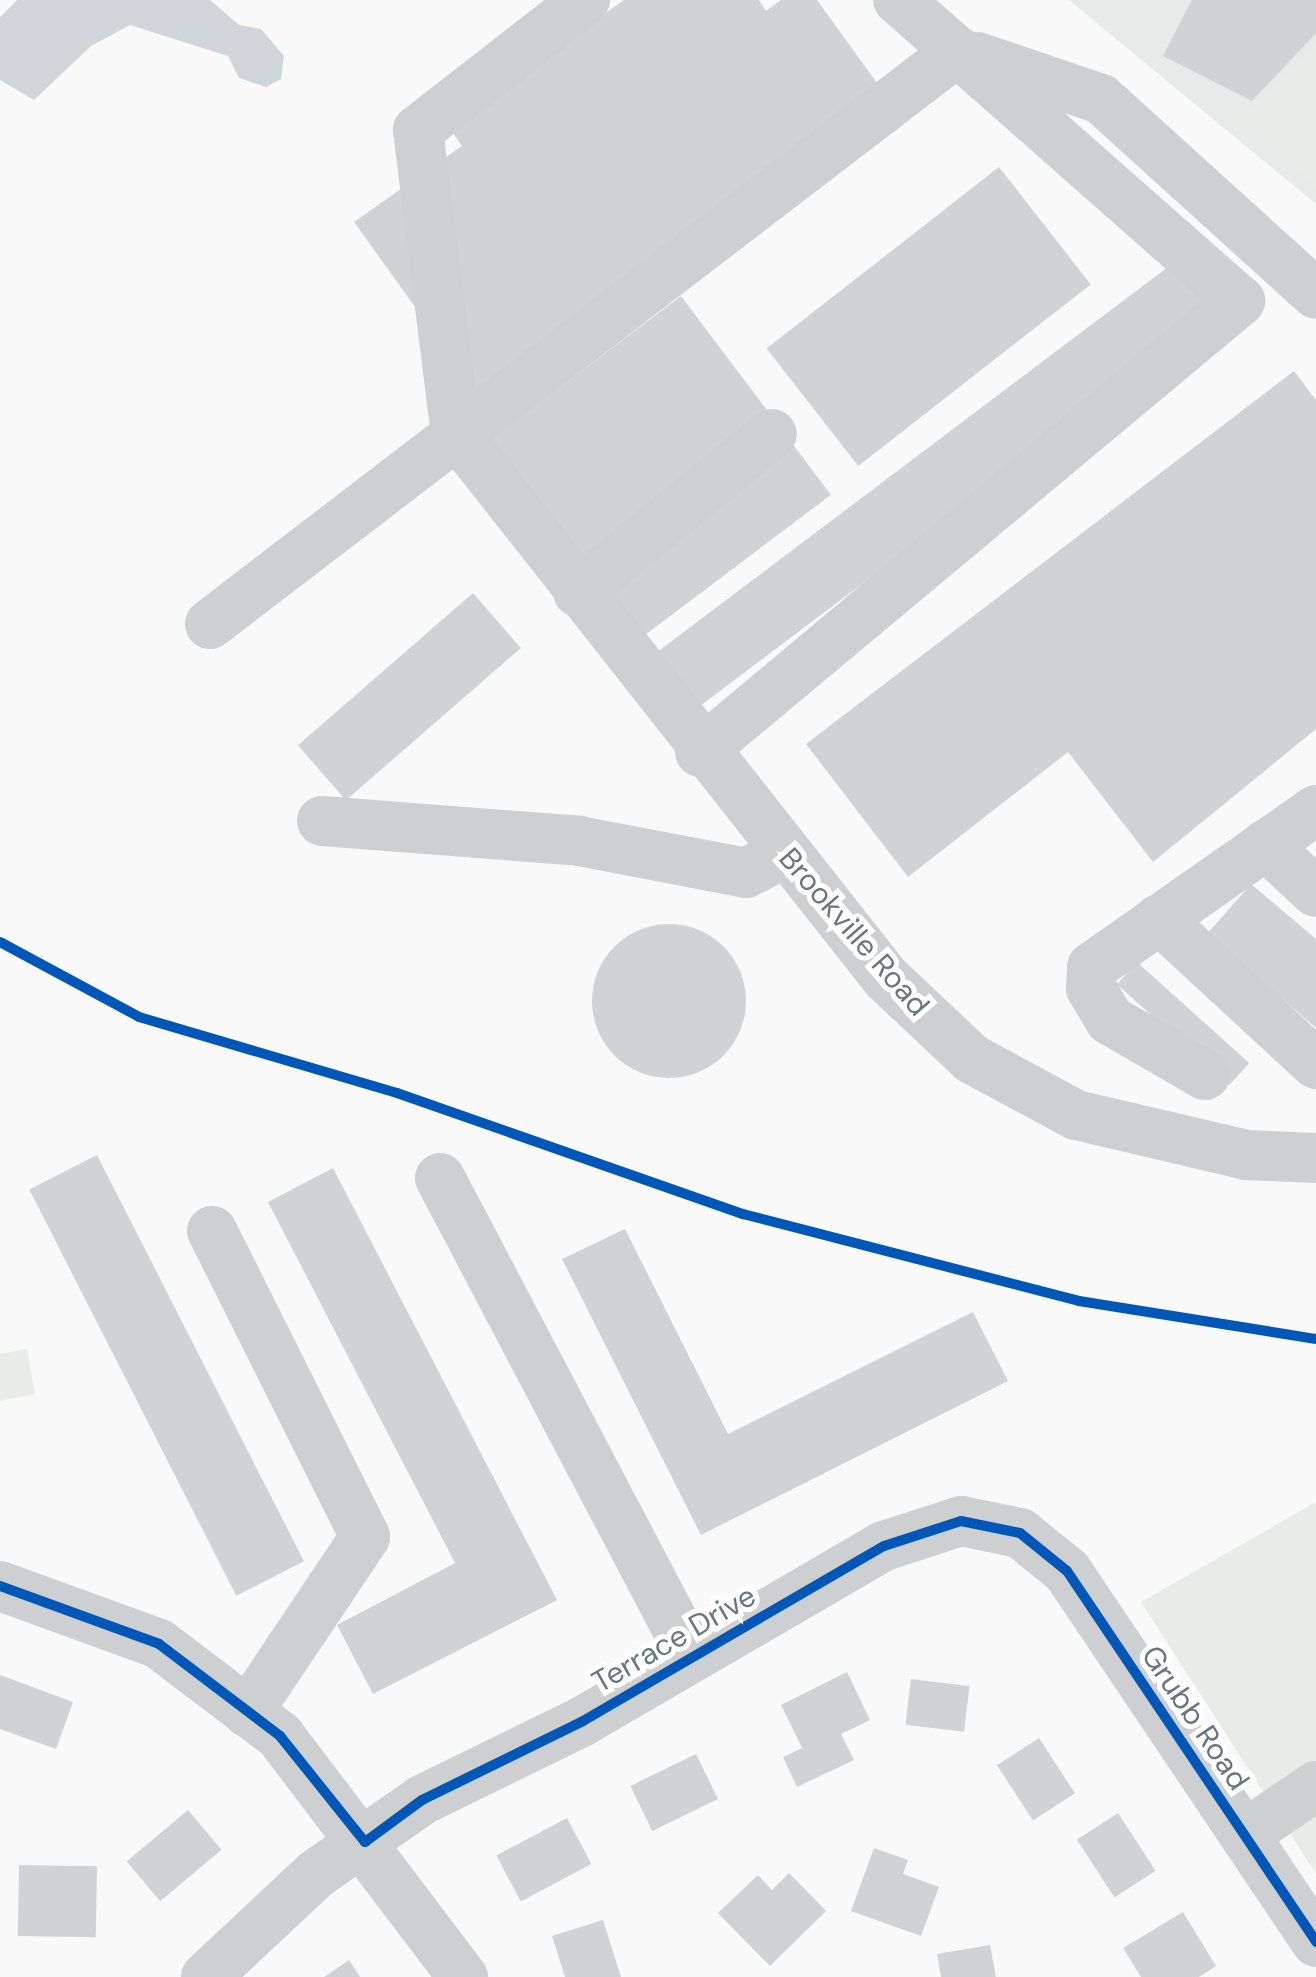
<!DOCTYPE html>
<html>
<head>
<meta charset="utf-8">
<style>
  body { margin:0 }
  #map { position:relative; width:1316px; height:1977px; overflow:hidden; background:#f9f9f9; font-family:"DM Sans",sans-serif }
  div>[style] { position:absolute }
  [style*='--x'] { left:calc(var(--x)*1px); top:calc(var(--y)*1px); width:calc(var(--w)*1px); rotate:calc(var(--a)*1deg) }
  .built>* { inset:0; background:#e8e9e9 }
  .green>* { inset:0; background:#e8ebe6 }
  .water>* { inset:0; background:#ced6d9 }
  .building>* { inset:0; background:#d0d2d3; transform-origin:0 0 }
  .round { border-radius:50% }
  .minor>* { height:50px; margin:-25px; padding:0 25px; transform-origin:25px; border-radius:25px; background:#cecfd0 }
  .cycleway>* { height:10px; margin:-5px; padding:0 5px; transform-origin:5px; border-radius:5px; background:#0057b8 }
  span { translate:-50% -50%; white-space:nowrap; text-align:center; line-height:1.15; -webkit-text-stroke:10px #fff; paint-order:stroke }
  .street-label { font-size:30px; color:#657683 }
</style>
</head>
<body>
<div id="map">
  <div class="built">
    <div style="clip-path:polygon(1069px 0,1316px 0,1316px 204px)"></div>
  </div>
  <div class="green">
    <div style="clip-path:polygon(1316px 44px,1316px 190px,1241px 117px)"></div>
    <div style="clip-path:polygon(27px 1349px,35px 1394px,0 1401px,0 1354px)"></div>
    <div style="clip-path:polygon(1316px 1502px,1316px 1874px,1141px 1602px)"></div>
  </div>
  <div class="water">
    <div style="clip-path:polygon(17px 0,210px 0,239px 25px,261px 29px,284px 56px,281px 79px,266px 87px,239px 78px,228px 56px,130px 25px,91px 46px,34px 100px,0 80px,0 17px)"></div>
  </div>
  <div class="building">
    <div style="clip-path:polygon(624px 0,759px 0,766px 11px,781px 0,817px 0,877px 83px,485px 404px,354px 222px,462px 146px,448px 126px)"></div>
    <div style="clip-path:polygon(1192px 0,1316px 0,1316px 33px,1252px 101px,1163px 56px)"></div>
    <div style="left:999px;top:167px;width:149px;height:295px;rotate:52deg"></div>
    <div style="left:1176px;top:261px;width:69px;height:665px;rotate:53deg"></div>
    <div style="left:681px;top:296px;width:249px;height:256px;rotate:53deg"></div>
    <div style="clip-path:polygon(1294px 371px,1316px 400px,1316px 729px,1153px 862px,1068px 752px,908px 877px,806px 744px)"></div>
    <div style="left:473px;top:593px;width:73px;height:232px;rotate:49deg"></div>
    <div style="clip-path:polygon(1251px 884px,1316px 939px,1316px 1028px,1207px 934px)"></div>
    <div class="round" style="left:592px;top:924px;width:154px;height:154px"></div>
    <div style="left:1137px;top:962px;width:151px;height:30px;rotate:42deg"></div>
    <div style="left:97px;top:1155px;width:456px;height:76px;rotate:63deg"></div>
    <div style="clip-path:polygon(333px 1168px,557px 1600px,373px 1694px,337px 1625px,455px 1563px,268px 1202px)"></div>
    <div style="clip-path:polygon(625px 1229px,728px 1434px,973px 1312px,1008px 1381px,701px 1535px,562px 1259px)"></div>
    <div style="clip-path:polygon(847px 1672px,870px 1720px,841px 1734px,854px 1760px,797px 1787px,783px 1757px,802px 1748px,781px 1705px)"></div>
    <div style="clip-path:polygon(0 1675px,73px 1702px,56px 1749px,0 1729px)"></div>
    <div style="left:911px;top:1679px;width:59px;height:46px;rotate:7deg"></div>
    <div style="left:1039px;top:1738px;width:66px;height:50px;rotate:57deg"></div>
    <div style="left:696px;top:1754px;width:50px;height:73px;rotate:64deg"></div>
    <div style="left:188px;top:1810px;width:52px;height:80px;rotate:50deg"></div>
    <div style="left:1118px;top:1813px;width:69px;height:49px;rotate:57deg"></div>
    <div style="left:567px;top:1818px;width:52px;height:80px;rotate:62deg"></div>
    <div style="clip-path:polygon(874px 1848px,908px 1860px,903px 1874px,939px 1887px,921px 1936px,851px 1911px)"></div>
    <div style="left:19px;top:1865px;width:78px;height:71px;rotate:1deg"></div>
    <div style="clip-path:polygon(789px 1873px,826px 1911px,770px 1966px,718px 1913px,758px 1875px,772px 1890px)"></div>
    <div style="clip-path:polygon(1183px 1912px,1216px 1966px,1199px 1977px,1141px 1977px,1123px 1948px)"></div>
    <div style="clip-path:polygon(603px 1920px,621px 1977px,565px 1977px,552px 1936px)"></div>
    <div style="clip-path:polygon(990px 1945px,996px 1977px,941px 1977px,937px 1954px)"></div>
    <div style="clip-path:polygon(349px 1960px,360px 1977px,324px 1977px)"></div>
  </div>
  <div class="minor">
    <div style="--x:585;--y:0;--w:212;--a:142.1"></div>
    <div style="--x:418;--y:130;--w:305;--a:82.9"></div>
    <div style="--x:456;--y:433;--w:694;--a:51.73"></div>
    <div style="--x:886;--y:978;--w:118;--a:43.3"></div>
    <div style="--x:972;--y:1059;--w:118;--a:28.3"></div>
    <div style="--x:1076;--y:1115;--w:175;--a:13.2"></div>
    <div style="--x:1246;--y:1155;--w:70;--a:2.5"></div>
    <div style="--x:977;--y:57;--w:131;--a:18.7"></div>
    <div style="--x:1101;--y:99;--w:290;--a:42.2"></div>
    <div style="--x:578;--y:592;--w:250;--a:-39.2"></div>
    <div style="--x:210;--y:624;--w:942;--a:-37.45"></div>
    <div style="--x:700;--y:752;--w:704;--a:-39.87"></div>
    <div style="--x:1240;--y:301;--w:456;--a:-138.6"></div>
    <div style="--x:322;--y:821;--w:258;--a:4.4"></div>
    <div style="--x:579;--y:841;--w:170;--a:10.8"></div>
    <div style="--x:746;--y:873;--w:42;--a:-27.2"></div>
    <div style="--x:1265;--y:845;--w:69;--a:42.7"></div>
    <div style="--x:1159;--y:919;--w:214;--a:42.7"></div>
    <div style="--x:1205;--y:1075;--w:110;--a:-149.9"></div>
    <div style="--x:1110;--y:1020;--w:37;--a:-121"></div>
    <div style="--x:1091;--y:988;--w:21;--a:-87"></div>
    <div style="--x:1092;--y:967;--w:274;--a:-35"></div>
    <div style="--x:440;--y:1178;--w:541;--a:62.25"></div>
    <div style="--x:212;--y:1231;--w:342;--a:63.4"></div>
    <div style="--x:365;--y:1537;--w:211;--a:123.8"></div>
    <div style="--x:0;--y:1586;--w:169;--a:20"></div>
    <div style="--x:159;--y:1644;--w:152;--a:37.2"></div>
    <div style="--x:280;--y:1736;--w:303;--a:52.8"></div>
    <div style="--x:1244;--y:1835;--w:87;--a:-34.2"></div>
    <div style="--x:206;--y:1977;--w:151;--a:-43.1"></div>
    <div style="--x:316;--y:1874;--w:129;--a:-34.9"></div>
    <div style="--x:422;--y:1800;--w:179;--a:-26.1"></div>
    <div style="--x:583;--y:1721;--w:348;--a:-30.2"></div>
    <div style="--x:884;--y:1546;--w:81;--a:-18"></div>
    <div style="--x:961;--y:1521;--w:60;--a:11.5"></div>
    <div style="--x:1020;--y:1533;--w:60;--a:39"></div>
    <div style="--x:1067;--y:1571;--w:447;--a:56.1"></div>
  </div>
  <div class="cycleway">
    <div style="--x:0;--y:942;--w:158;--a:28.3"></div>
    <div style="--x:139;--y:1017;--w:269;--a:16.4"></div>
    <div style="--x:397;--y:1093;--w:367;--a:19.3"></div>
    <div style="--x:743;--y:1214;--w:347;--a:14.5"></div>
    <div style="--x:1079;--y:1301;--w:240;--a:9.1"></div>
    <div style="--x:0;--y:1586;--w:169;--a:20"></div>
    <div style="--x:159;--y:1644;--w:152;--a:37.2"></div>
    <div style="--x:280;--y:1736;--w:136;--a:51.3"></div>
    <div style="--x:365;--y:1842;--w:71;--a:-36.4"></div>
    <div style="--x:422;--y:1800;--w:179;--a:-26.1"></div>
    <div style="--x:583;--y:1721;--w:348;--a:-30.2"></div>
    <div style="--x:884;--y:1546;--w:81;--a:-18"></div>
    <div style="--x:961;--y:1521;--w:60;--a:11.5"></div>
    <div style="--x:1020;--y:1533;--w:60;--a:39"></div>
    <div style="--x:1067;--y:1571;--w:447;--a:56.1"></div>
  </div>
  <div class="street-label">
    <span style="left:854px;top:932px;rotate:49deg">Brookville Road</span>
    <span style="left:674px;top:1639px;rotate:-30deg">Terrace Drive</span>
    <span style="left:1195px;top:1718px;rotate:56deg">Grubb Road</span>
  </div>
</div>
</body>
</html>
